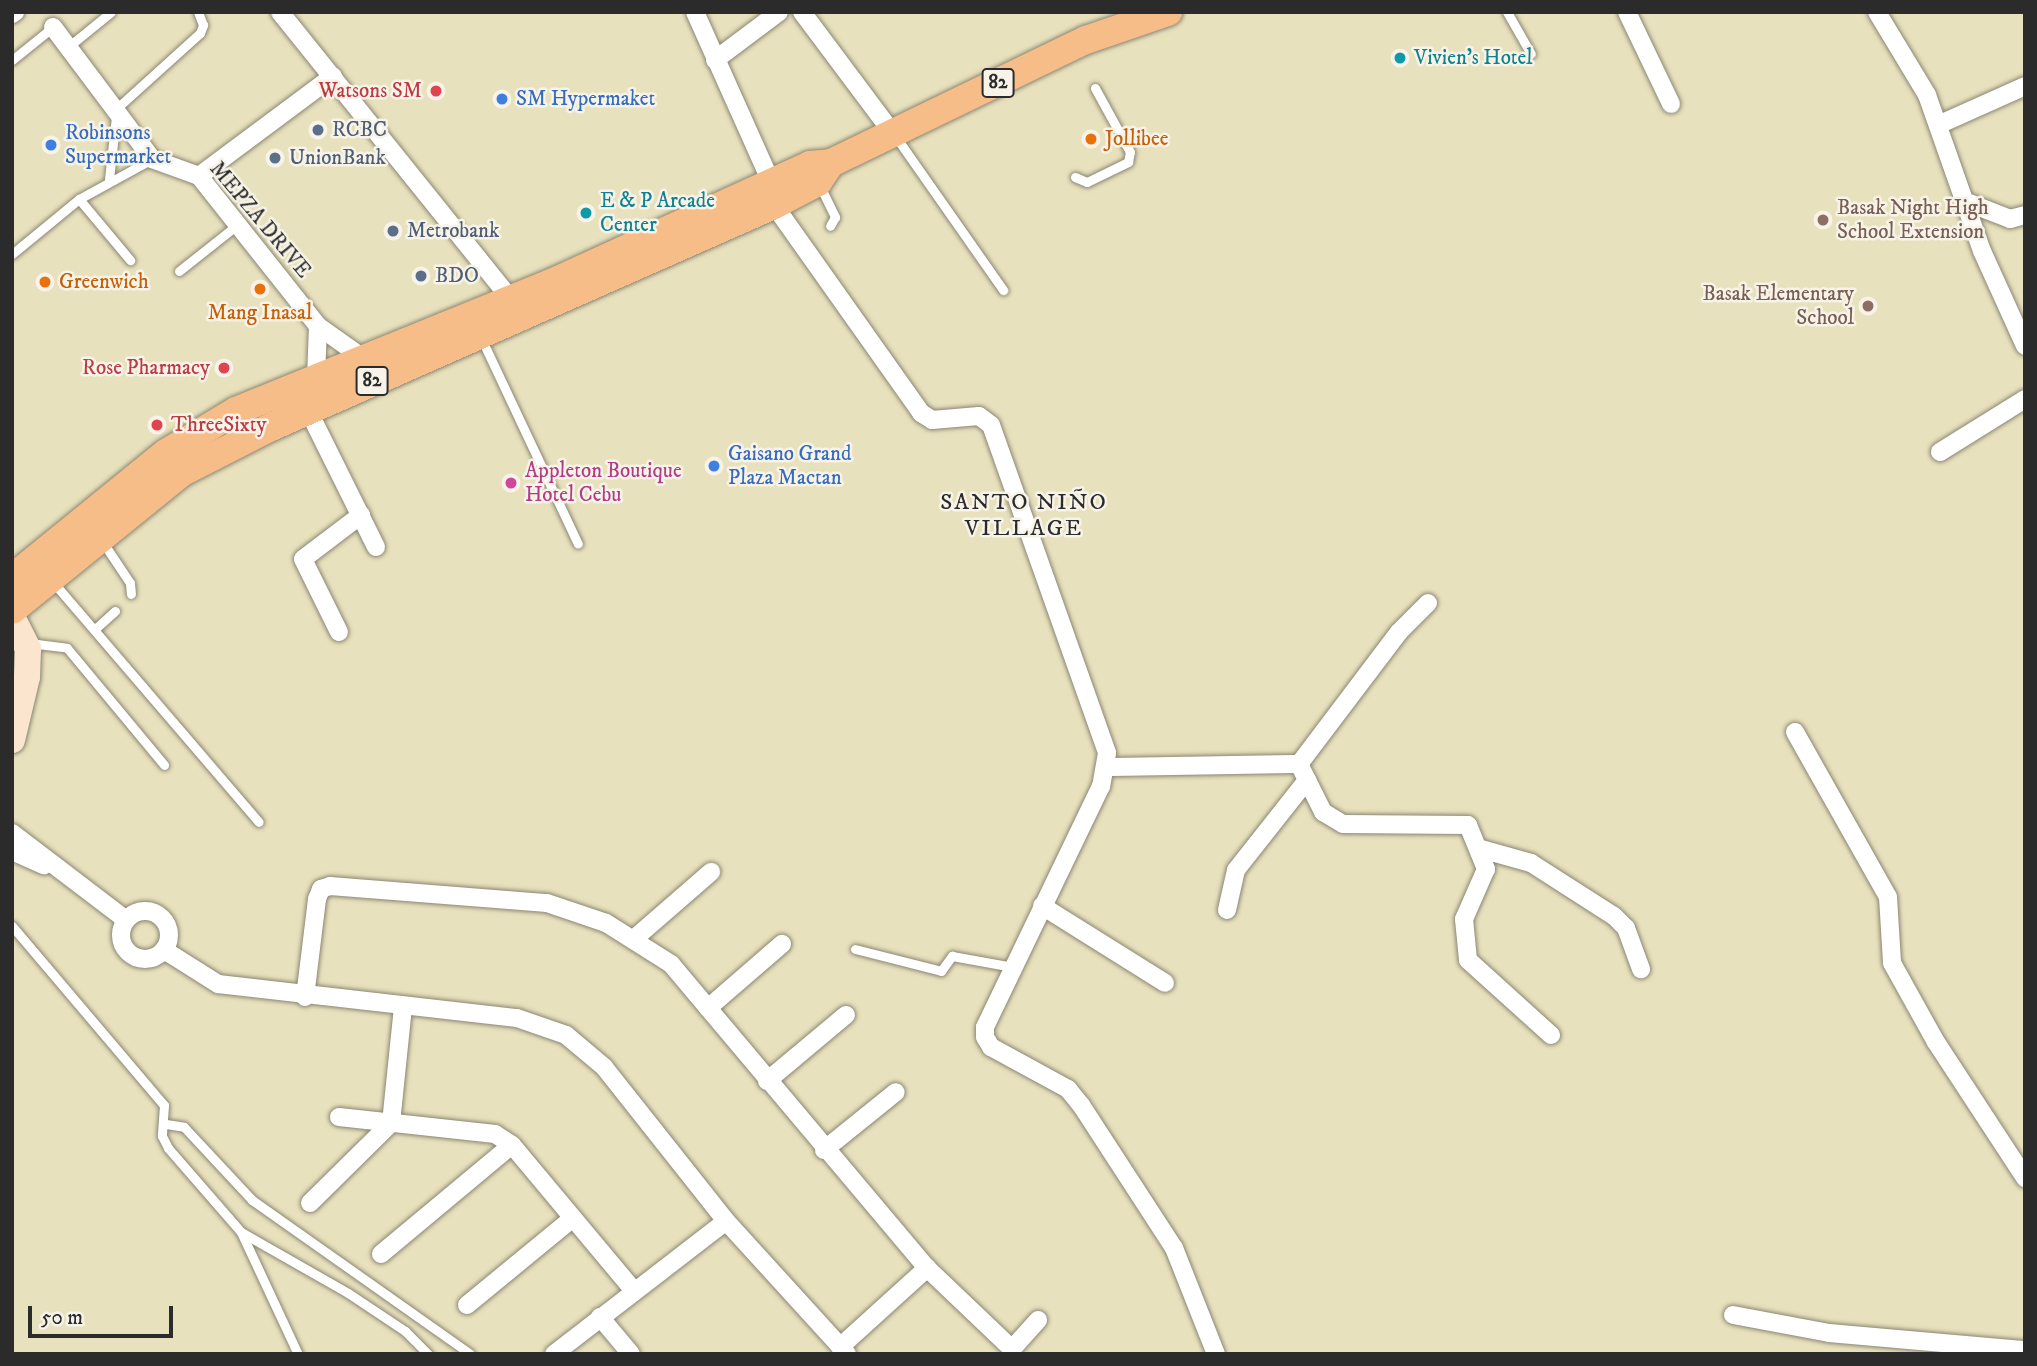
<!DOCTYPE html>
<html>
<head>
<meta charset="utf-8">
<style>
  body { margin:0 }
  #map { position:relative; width:2037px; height:1366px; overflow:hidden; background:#e8e1bd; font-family:"IM FELL DW Pica",serif }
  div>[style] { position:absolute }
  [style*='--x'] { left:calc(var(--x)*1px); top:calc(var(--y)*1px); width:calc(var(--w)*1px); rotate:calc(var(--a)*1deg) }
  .roads { filter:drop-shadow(0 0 2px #8a8674) drop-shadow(0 0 2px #8a8674) }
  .lane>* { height:9px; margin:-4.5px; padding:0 4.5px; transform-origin:4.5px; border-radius:4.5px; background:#fff }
  .street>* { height:18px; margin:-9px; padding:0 9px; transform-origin:9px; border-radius:9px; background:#fff }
  .street>.ring { margin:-9px; padding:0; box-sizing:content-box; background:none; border:18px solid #fff; border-radius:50% }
  .secondary>* { height:26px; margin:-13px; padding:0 13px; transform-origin:13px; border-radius:13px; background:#fce5cf }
  .primary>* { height:28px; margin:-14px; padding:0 14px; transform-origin:14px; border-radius:14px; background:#f7bd88 }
  .dots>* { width:19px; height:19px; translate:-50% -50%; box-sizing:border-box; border:4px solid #f7f3e8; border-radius:50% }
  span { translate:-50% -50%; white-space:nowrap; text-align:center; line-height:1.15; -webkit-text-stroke:5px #f7f3e8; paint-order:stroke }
  .shield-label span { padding:2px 5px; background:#f7f3e8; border:2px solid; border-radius:5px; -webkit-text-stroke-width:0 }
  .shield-label { font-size:19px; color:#2b2b2b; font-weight:700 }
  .culture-label { font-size:21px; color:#0d838f }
  .left { translate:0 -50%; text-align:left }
  .health-label { font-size:21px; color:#be3a42 }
  .right { translate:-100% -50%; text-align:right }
  .shop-label { font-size:21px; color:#366cbe }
  .service-label { font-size:21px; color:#4e5e75 }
  .food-label { font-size:21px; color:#c56008 }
  .education-label { font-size:21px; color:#785e54 }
  .street-label { font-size:21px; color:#2b2b2b }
  .hotel-label { font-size:21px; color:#b23c85 }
  .neighbourhood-label { font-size:23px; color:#2b2b2b; letter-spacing:2px }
  .frame { position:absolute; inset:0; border:14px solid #2b2b2b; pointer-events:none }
  .scale { position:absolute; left:28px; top:1306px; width:145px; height:32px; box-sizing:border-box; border:4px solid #2b2b2b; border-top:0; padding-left:9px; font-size:21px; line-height:24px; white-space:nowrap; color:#2b2b2b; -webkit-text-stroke:5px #f7f3e8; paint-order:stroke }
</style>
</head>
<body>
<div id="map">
  <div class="roads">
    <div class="lane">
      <div style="--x:1507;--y:12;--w:48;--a:60.3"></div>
      <div style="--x:68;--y:47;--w:55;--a:-39.1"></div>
      <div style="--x:12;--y:60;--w:53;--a:-38.8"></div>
      <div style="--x:896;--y:137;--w:187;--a:55"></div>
      <div style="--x:1075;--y:177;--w:13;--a:23"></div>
      <div style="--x:1087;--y:182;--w:46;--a:-26"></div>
      <div style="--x:1128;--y:162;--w:10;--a:-79"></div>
      <div style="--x:1130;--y:152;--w:73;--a:-118.7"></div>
      <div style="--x:109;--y:179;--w:71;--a:-83.6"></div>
      <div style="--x:117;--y:108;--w:112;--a:-42.1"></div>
      <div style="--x:200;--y:33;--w:9;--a:-69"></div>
      <div style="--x:203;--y:25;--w:14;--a:-111"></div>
      <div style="--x:819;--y:184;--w:37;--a:64"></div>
      <div style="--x:835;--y:217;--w:10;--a:119"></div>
      <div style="--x:79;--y:199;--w:80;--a:50.1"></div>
      <div style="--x:12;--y:254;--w:87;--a:-39.4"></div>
      <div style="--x:79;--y:199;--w:83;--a:-28.7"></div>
      <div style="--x:179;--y:271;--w:74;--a:-38.4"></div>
      <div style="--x:482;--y:340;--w:225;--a:64.8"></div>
      <div style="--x:102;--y:541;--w:50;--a:56.3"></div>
      <div style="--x:130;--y:583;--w:11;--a:85"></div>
      <div style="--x:53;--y:582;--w:316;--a:49.4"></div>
      <div style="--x:95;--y:629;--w:27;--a:-42"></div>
      <div style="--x:29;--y:643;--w:38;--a:7"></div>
      <div style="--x:67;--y:648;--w:152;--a:50.3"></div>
      <div style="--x:12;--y:926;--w:235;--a:49.7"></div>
      <div style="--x:164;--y:1105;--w:31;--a:94"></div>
      <div style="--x:162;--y:1136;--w:13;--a:63"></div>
      <div style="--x:168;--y:1148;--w:111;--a:49"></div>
      <div style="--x:241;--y:1232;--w:123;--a:29.7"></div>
      <div style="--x:348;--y:1293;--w:69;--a:33.7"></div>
      <div style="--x:405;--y:1331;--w:33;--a:45"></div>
      <div style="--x:855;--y:949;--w:89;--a:14.3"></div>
      <div style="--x:941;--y:971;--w:19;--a:-54"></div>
      <div style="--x:952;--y:956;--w:62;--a:10.2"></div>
      <div style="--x:166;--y:1124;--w:18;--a:9"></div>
      <div style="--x:184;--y:1127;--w:100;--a:47"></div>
      <div style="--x:252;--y:1200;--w:267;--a:35.2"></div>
      <div style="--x:241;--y:1232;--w:135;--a:65"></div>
    </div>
    <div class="street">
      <div style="--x:280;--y:12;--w:367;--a:51.2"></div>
      <div style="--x:695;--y:12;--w:186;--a:65.9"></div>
      <div style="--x:802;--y:12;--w:154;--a:53.2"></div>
      <div style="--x:1627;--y:12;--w:102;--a:64.4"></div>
      <div style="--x:1877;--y:12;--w:97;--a:58.9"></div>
      <div style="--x:1927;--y:95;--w:165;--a:70.6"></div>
      <div style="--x:1982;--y:251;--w:104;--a:65.6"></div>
      <div style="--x:12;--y:14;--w:4;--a:-34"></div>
      <div style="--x:53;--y:27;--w:165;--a:53.1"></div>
      <div style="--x:152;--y:159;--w:50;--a:19.9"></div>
      <div style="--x:199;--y:176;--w:191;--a:51.6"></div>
      <div style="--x:318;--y:326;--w:55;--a:35.4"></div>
      <div style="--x:715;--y:60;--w:80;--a:-36.9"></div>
      <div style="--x:1938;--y:125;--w:95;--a:-24.1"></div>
      <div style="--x:199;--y:176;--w:167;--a:-36.7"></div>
      <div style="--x:1969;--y:203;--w:44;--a:21.3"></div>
      <div style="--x:2010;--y:219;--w:16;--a:-15"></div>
      <div style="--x:774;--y:205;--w:255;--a:54.7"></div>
      <div style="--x:921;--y:413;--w:13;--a:32"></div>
      <div style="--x:932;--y:420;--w:47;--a:-4.9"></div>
      <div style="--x:979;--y:416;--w:15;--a:37"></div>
      <div style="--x:991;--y:425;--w:348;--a:70.5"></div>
      <div style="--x:1107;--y:753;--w:34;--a:100"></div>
      <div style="--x:1101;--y:786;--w:267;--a:115.7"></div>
      <div style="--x:985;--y:1027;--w:10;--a:90"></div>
      <div style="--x:985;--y:1037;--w:12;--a:59"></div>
      <div style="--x:991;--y:1047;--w:88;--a:28.6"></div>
      <div style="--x:1068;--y:1089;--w:21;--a:51"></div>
      <div style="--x:1081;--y:1105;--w:171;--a:57"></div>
      <div style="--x:1174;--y:1248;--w:114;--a:68.4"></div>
      <div style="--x:316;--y:378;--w:52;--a:-87.8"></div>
      <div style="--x:308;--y:410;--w:153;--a:63.6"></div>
      <div style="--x:1940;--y:452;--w:100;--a:-31.9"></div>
      <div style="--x:1428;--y:603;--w:41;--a:135"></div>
      <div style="--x:1399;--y:632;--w:166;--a:127.1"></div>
      <div style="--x:1299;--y:764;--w:54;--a:63.4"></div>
      <div style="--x:1323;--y:812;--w:23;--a:31"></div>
      <div style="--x:1343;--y:824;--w:125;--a:0.5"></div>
      <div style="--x:1468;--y:825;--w:48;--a:67.8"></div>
      <div style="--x:1486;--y:869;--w:55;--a:113.7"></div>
      <div style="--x:1464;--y:919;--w:41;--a:84.4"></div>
      <div style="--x:1468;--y:960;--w:112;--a:42.1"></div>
      <div style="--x:339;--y:632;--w:81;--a:-116.3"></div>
      <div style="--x:303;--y:559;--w:73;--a:-37.2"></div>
      <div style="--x:1795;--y:732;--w:189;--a:60.6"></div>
      <div style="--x:1888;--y:897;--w:66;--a:86.5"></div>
      <div style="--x:1892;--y:963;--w:90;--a:60.9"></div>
      <div style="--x:1936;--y:1042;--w:163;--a:56.8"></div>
      <div style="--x:1106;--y:767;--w:193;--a:-0.9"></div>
      <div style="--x:12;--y:833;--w:143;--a:37.3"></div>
      <div style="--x:1481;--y:849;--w:52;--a:15.6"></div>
      <div style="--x:1531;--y:863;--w:98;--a:32.6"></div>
      <div style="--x:1614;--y:916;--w:17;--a:45"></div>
      <div style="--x:1626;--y:928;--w:44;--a:69.9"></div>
      <div style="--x:12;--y:851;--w:35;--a:24"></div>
      <div style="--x:1042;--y:906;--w:145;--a:32"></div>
      <div style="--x:1227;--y:910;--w:41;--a:-77.3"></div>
      <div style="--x:1236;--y:870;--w:115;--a:-51.7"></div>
      <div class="ring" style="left:121px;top:911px;width:30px;height:30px"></div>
      <div style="--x:635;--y:938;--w:101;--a:-41"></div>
      <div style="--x:164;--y:950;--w:64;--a:32.2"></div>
      <div style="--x:218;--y:984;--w:301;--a:6.5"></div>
      <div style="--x:517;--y:1018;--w:52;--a:19.1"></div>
      <div style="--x:566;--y:1035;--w:50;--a:40.1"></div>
      <div style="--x:604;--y:1067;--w:196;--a:51.6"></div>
      <div style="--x:726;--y:1221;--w:180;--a:47.7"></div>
      <div style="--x:305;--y:997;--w:99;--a:-83"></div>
      <div style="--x:317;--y:899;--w:11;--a:-68"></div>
      <div style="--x:321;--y:889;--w:9;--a:-18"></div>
      <div style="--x:330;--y:886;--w:218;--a:4.5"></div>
      <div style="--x:547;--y:903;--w:62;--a:18.7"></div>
      <div style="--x:606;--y:923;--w:77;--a:32.2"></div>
      <div style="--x:671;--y:964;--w:397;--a:49.9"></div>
      <div style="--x:927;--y:1268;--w:117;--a:43.6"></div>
      <div style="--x:1012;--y:1349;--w:39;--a:-48"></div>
      <div style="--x:708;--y:1008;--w:98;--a:-40.9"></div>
      <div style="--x:767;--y:1081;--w:103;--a:-39.9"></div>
      <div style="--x:339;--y:1117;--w:157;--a:6.2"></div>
      <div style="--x:495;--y:1134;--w:20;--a:33"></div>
      <div style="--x:512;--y:1145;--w:190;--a:50.1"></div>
      <div style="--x:824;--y:1150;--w:92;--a:-38.9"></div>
      <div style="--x:310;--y:1203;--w:114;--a:-44.6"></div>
      <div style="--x:391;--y:1123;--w:117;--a:-84.1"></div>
      <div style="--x:381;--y:1254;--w:170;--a:-39.8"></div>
      <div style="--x:467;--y:1305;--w:137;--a:-39.4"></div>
      <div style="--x:1733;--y:1315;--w:98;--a:10.6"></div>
      <div style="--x:1829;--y:1333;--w:197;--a:5"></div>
      <div style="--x:600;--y:1317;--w:48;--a:50"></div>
      <div style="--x:840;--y:1347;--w:118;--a:-42.2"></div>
      <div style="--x:554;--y:1354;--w:217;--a:-37.7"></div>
    </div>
    <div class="secondary">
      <div style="--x:12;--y:617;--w:36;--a:63"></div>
      <div style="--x:28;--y:649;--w:28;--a:92"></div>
      <div style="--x:27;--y:677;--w:65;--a:103.4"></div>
    </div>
    <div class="primary">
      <div style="--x:12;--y:578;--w:198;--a:-39.1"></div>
      <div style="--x:166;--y:453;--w:82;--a:-31"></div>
      <div style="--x:236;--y:411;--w:338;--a:-22.1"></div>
      <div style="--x:549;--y:284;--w:287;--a:-24.5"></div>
      <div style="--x:810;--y:165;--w:21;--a:-5"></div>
      <div style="--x:831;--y:163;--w:283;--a:-25.8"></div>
      <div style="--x:1086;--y:40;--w:87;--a:-18.9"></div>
      <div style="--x:12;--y:610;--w:218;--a:-39"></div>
      <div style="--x:181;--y:473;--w:99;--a:-27.1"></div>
      <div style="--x:269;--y:428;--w:552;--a:-23.83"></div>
      <div style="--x:774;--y:205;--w:50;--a:-27.6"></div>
      <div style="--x:818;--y:182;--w:23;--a:-56"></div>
    </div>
  </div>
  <div class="dots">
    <div style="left:1400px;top:58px;background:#0f9aa8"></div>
    <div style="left:436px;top:91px;background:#e0444e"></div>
    <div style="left:502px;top:99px;background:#3f7fe0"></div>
    <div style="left:318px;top:130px;background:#5c6f8a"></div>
    <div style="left:1091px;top:139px;background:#e8710a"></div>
    <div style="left:51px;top:145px;background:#3f7fe0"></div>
    <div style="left:275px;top:158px;background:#5c6f8a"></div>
    <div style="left:586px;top:213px;background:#0f9aa8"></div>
    <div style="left:1823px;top:220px;background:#8d6e63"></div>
    <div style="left:393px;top:231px;background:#5c6f8a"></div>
    <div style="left:421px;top:276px;background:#5c6f8a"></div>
    <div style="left:45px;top:282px;background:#e8710a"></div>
    <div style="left:260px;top:289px;background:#e8710a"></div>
    <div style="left:1868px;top:306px;background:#8d6e63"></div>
    <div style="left:224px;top:368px;background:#e0444e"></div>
    <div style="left:157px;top:425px;background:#e0444e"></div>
    <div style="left:714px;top:466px;background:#3f7fe0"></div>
    <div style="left:511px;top:483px;background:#d1479c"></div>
  </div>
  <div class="shield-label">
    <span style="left:998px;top:83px">82</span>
    <span style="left:372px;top:381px">82</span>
  </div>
  <div class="culture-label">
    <span class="left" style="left:1414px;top:58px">Vivien's Hotel</span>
    <span class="left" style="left:600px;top:213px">E &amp; P Arcade<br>Center</span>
  </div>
  <div class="health-label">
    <span class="right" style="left:422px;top:91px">Watsons SM</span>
    <span class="right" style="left:210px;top:368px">Rose Pharmacy</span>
    <span class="left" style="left:171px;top:425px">ThreeSixty</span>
  </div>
  <div class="shop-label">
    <span class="left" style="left:516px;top:99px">SM Hypermaket</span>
    <span class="left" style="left:65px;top:145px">Robinsons<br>Supermarket</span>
    <span class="left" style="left:728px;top:466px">Gaisano Grand<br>Plaza Mactan</span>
  </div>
  <div class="service-label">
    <span class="left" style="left:332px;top:130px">RCBC</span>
    <span class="left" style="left:289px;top:158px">UnionBank</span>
    <span class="left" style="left:407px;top:231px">Metrobank</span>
    <span class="left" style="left:435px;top:276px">BDO</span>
  </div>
  <div class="food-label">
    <span class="left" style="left:1105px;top:139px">Jollibee</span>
    <span class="left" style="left:59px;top:282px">Greenwich</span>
    <span style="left:260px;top:313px">Mang Inasal</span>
  </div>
  <div class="education-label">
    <span class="left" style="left:1837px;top:220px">Basak Night High<br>School Extension</span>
    <span class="right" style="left:1854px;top:306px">Basak Elementary<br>School</span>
  </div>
  <div class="street-label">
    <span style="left:260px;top:220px;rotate:50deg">MEPZA DRIVE</span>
  </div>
  <div class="hotel-label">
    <span class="left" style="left:525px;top:483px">Appleton Boutique<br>Hotel Cebu</span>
  </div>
  <div class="neighbourhood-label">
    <span style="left:1024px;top:516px">SANTO NIÑO<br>VILLAGE</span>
  </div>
  <div class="frame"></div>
  <div class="scale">50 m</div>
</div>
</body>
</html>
